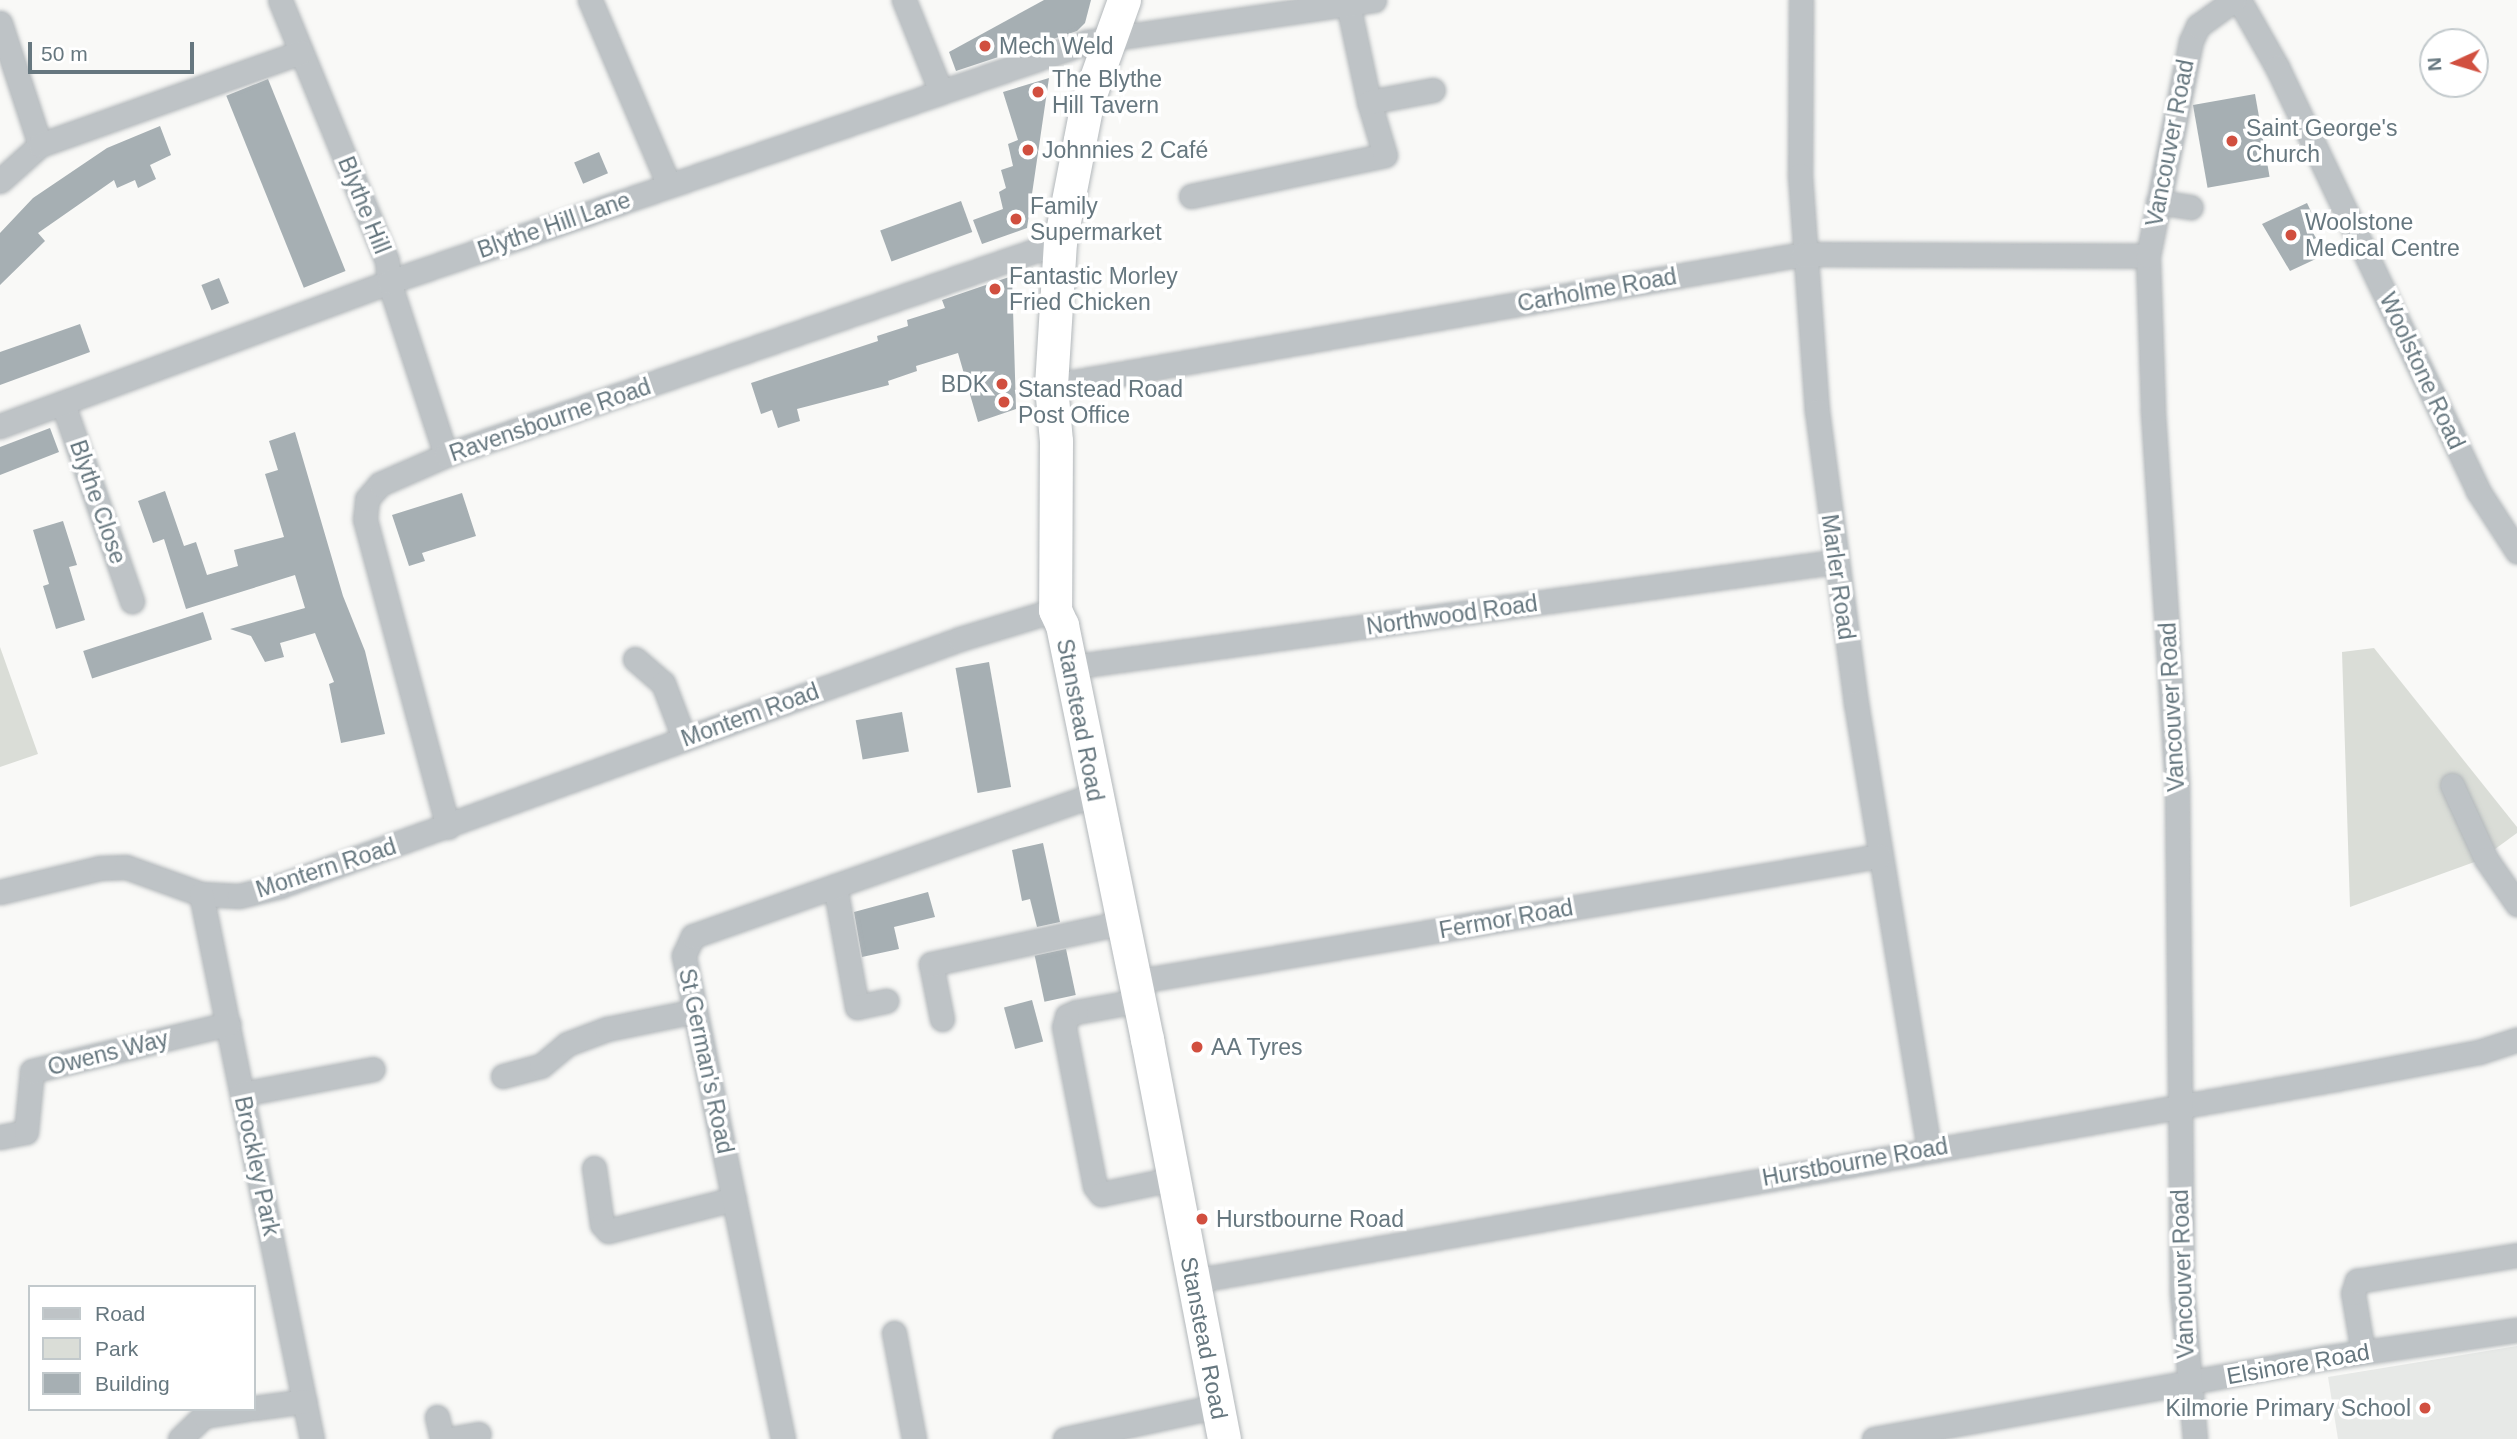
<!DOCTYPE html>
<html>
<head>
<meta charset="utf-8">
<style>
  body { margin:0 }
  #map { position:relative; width:2517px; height:1439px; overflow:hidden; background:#f9f9f7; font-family:Arial,sans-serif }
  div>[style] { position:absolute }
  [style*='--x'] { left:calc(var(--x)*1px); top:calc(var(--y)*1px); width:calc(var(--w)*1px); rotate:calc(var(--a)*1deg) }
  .built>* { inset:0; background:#e7e9e7 }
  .green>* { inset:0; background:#daddd7 }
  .building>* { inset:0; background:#a6afb3; transform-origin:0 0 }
  .roads { filter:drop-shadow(0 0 2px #b2b7ba) drop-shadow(0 0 2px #b2b7ba) }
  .minor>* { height:23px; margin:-11.5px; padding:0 11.5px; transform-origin:11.5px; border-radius:11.5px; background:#bec3c6 }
  .highway>* { height:33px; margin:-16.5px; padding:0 16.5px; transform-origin:16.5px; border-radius:16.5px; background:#fff }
  .dots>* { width:19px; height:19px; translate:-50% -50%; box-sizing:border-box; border:4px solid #fff; border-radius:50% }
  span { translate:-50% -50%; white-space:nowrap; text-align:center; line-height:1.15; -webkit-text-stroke:7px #fff; paint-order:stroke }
  .poi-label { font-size:23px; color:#66777f }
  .left { translate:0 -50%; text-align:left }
  .right { translate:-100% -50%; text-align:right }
  .street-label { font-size:23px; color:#66777f }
  .legend { position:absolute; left:28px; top:1285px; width:228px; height:126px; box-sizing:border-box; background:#fff; border:2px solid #c2c9cc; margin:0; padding:9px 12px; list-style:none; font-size:21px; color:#66777f }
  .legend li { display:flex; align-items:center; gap:14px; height:35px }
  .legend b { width:35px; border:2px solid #c2c9cc }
  .north { position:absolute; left:2419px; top:28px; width:70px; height:70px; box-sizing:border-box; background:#fff; border:2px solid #c2c9cc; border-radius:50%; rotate:266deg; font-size:19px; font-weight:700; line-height:28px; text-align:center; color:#66777f }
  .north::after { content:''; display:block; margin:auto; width:24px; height:32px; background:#d14f3f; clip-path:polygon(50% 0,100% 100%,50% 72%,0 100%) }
  .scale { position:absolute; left:28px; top:42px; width:166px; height:32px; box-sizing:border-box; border:4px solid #66777f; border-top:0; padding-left:9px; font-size:21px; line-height:24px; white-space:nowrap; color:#66777f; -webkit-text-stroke:5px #fff; paint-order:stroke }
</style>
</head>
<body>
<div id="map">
  <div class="built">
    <div style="clip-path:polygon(2517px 1346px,2517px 1439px,2338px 1439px,2328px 1377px)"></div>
  </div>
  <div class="green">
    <div style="clip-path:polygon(0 647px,38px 754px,0 767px)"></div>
    <div style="clip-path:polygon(2374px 648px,2517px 827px,2517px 833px,2480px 860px,2350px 907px,2342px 652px)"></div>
  </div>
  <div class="building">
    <div style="clip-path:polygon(1044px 0,1091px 0,1085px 23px,1077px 31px,956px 71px,949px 52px)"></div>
    <div style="clip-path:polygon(1049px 78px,1027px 228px,982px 244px,973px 220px,1003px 209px,999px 192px,1006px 188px,1001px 170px,1013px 166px,1008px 144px,1018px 140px,1003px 92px)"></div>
    <div style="left:268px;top:79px;width:207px;height:45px;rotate:68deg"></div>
    <div style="left:2255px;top:94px;width:84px;height:63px;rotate:80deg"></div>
    <div style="clip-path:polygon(160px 126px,171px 155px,150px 165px,156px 179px,138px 188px,135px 180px,117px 188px,114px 180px,38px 233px,45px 241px,0 285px,0 233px,33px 198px,107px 148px)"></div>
    <div style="left:599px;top:152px;width:23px;height:27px;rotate:67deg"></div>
    <div style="left:961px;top:201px;width:33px;height:86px;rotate:70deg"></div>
    <div style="clip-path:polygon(2307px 203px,2319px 228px,2312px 231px,2316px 238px,2312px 240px,2320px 257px,2290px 271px,2262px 224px)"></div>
    <div style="clip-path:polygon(1012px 276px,1016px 409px,978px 422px,958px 353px,916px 366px,917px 371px,888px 381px,889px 385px,797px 409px,800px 421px,787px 425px,778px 428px,772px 410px,761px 414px,751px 383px,878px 341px,877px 336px,908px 326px,907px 320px,945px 308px,942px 300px)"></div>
    <div style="left:219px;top:278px;width:27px;height:19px;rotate:68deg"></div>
    <div style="clip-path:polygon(80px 324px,90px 352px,0 385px,0 352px)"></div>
    <div style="clip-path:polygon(50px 428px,59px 452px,0 475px,0 447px)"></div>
    <div style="clip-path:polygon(295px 432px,343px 596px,365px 651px,385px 734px,341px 743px,329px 684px,334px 682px,315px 633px,280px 643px,284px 657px,265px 662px,251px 636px,230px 629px,305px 608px,295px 575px,186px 609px,164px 539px,153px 543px,138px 501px,165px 491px,184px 546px,196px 542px,207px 575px,238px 566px,234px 550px,284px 537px,265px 474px,278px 470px,269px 441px)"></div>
    <div style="clip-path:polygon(462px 493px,476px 536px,422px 553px,425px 561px,409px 566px,392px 515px)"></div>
    <div style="clip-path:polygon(63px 521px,77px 565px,69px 567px,85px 620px,56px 629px,43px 586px,49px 584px,33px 530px)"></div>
    <div style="left:203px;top:612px;width:29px;height:126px;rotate:72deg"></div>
    <div style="left:989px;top:662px;width:127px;height:34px;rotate:80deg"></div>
    <div style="left:902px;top:712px;width:40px;height:47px;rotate:80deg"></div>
    <div style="clip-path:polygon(1043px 843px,1060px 922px,1037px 927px,1030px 899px,1022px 901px,1012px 850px)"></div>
    <div style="clip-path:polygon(928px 892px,935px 917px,894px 927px,899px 949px,862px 957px,854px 912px)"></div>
    <div style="left:1066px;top:949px;width:47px;height:32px;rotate:78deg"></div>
    <div style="left:1032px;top:1000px;width:43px;height:29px;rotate:75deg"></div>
  </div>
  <div class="roads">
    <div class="minor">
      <div style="--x:280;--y:0;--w:282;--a:67.7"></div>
      <div style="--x:387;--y:261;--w:21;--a:85"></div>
      <div style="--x:389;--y:282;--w:182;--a:71.8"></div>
      <div style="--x:590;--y:0;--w:201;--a:66.9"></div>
      <div style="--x:904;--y:0;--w:99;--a:68.1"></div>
      <div style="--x:1801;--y:0;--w:175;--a:90.3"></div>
      <div style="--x:1800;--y:175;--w:237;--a:85.9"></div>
      <div style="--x:1817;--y:411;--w:295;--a:82.4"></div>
      <div style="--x:1856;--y:703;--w:452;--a:80.7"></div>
      <div style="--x:2239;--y:0;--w:77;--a:60.4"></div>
      <div style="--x:2277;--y:67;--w:469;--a:64.6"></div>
      <div style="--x:2478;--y:491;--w:72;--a:57"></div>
      <div style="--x:1348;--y:4;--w:100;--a:77.9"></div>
      <div style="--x:0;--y:23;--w:128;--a:71.8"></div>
      <div style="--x:0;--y:181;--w:54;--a:-42"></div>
      <div style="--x:40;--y:145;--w:277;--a:-19.6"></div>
      <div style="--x:1191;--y:196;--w:198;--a:-11.9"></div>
      <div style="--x:1385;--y:155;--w:55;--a:-106.8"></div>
      <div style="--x:1369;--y:102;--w:65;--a:-10.6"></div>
      <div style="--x:2158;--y:202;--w:33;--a:9"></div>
      <div style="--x:1051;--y:386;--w:763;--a:-9.96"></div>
      <div style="--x:1803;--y:254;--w:345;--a:0.3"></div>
      <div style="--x:63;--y:404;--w:209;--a:70.7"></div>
      <div style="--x:0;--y:426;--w:415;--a:-20.3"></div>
      <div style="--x:389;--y:282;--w:738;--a:-18.97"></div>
      <div style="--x:1087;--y:42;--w:290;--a:-8.3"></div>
      <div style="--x:635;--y:659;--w:37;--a:41"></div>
      <div style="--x:663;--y:683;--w:59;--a:69.1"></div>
      <div style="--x:1070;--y:667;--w:771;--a:-7.83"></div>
      <div style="--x:2452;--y:785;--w:81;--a:65.3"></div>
      <div style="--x:2486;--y:859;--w:55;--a:55.4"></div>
      <div style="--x:448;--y:827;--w:319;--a:-105.1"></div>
      <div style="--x:365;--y:519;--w:20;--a:-84"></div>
      <div style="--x:367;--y:499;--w:20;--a:-49"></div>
      <div style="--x:380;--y:484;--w:72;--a:-23.7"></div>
      <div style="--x:446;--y:455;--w:650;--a:-19.13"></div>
      <div style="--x:835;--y:886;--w:123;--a:79.7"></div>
      <div style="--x:857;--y:1007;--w:30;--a:-12"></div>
      <div style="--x:0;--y:892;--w:103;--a:-13.5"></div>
      <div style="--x:100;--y:868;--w:26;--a:-2"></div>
      <div style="--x:126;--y:867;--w:80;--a:19.8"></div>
      <div style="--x:201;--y:894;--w:38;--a:3"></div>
      <div style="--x:239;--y:896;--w:42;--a:-13.7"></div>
      <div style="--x:280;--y:886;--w:723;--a:-19.96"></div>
      <div style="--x:960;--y:639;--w:99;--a:-17"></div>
      <div style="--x:201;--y:894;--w:556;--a:78.49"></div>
      <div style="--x:1133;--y:982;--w:757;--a:-9.59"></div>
      <div style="--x:1137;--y:1001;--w:62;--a:169.8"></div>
      <div style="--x:1076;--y:1012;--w:10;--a:156"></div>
      <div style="--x:1067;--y:1016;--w:11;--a:105"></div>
      <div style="--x:1064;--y:1027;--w:162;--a:79"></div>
      <div style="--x:1095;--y:1186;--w:10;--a:53"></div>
      <div style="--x:1101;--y:1194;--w:74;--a:-11.8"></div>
      <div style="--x:942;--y:1019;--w:56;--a:-101.3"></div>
      <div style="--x:931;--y:964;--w:194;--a:-12.2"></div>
      <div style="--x:503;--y:1076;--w:39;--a:-15"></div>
      <div style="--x:541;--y:1066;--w:34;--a:-40"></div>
      <div style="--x:567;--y:1044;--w:43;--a:-20.6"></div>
      <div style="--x:607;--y:1029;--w:90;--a:-11.6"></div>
      <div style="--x:242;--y:1094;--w:133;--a:-10.8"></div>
      <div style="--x:0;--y:1137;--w:26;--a:-11"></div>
      <div style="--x:26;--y:1132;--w:61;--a:-84.4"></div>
      <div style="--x:32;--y:1071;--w:202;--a:-13.5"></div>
      <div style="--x:594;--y:1168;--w:57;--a:81.9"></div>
      <div style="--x:602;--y:1224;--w:9;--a:49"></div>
      <div style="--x:608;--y:1231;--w:130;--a:-14.3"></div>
      <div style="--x:1193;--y:1281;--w:1161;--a:-10.02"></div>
      <div style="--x:2336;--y:1079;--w:146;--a:-10.7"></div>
      <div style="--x:2479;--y:1052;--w:40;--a:-18"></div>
      <div style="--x:894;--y:1333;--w:108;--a:79.3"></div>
      <div style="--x:2363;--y:1352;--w:60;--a:-99.6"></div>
      <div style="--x:2353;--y:1293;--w:13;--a:-72"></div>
      <div style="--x:2357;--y:1281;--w:162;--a:-9.2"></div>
      <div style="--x:254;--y:1408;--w:51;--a:-7.8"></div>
      <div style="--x:437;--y:1417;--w:23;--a:77"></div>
      <div style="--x:180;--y:1439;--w:33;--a:-44"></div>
      <div style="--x:204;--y:1416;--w:44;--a:-9.2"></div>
      <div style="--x:450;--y:1439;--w:29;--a:-10"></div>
      <div style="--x:783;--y:1439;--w:494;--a:-101.6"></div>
      <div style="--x:684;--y:955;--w:21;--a:-65"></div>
      <div style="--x:693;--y:936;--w:425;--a:-19.4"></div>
      <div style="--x:1065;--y:1439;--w:157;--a:-12.2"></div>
      <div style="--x:1874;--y:1439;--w:457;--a:-10.2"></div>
      <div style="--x:2324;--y:1358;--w:195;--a:-8.3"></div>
      <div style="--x:2195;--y:1439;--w:148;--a:-95.1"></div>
      <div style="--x:2182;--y:1292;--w:508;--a:-90.56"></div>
      <div style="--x:2177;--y:784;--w:376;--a:-93.7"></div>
      <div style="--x:2153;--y:409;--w:153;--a:-91.9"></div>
      <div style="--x:2148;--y:256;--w:219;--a:-78.7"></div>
      <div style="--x:2191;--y:41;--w:17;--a:-65"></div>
      <div style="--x:2198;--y:26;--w:44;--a:-35.8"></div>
    </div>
    <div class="highway">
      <div style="--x:1124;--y:0;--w:109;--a:109.8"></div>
      <div style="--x:1087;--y:103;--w:142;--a:101"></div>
      <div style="--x:1060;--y:242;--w:144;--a:93.6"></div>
      <div style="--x:1051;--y:386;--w:55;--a:84.8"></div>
      <div style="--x:1056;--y:441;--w:169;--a:90.3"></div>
      <div style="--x:1055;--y:610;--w:17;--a:65"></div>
      <div style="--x:1062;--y:625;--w:423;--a:78.4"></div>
      <div style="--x:1147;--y:1039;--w:407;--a:79.1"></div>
    </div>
  </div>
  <div class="dots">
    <div style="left:985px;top:46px;background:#d14f3f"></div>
    <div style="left:1038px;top:92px;background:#d14f3f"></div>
    <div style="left:2232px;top:141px;background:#d14f3f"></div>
    <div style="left:1028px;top:150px;background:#d14f3f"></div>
    <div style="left:1016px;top:219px;background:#d14f3f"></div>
    <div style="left:2291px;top:235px;background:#d14f3f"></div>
    <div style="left:995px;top:289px;background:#d14f3f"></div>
    <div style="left:1002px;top:384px;background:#d14f3f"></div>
    <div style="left:1004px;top:402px;background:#d14f3f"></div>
    <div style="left:1197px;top:1047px;background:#d14f3f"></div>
    <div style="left:1202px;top:1219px;background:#d14f3f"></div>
    <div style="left:2425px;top:1408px;background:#d14f3f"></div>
  </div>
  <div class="poi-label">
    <span class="left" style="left:999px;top:46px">Mech Weld</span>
    <span class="left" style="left:1052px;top:92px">The Blythe<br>Hill Tavern</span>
    <span class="left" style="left:2246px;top:141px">Saint George's<br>Church</span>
    <span class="left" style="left:1042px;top:150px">Johnnies 2 Café</span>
    <span class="left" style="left:1030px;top:219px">Family<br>Supermarket</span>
    <span class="left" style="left:2305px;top:235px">Woolstone<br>Medical Centre</span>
    <span class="left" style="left:1009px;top:289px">Fantastic Morley<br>Fried Chicken</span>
    <span class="right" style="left:988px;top:384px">BDK</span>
    <span class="left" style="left:1018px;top:402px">Stanstead Road<br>Post Office</span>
    <span class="left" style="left:1211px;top:1047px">AA Tyres</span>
    <span class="left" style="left:1216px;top:1219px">Hurstbourne Road</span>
    <span class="right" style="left:2411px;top:1408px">Kilmorie Primary School</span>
  </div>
  <div class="street-label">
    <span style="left:2170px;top:143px;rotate:-79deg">Vancouver Road</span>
    <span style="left:364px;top:205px;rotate:68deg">Blythe Hill</span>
    <span style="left:554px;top:225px;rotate:-19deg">Blythe Hill Lane</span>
    <span style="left:1597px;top:290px;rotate:-10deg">Carholme Road</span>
    <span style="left:2422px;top:371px;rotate:65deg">Woolstone Road</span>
    <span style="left:550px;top:420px;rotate:-19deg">Ravensbourne Road</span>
    <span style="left:98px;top:502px;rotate:71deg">Blythe Close</span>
    <span style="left:1838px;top:577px;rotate:82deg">Marler Road</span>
    <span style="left:1452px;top:615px;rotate:-8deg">Northwood Road</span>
    <span style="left:2172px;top:707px;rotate:-93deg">Vancouver Road</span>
    <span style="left:750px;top:715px;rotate:-20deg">Montem Road</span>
    <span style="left:1080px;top:720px;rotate:79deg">Stanstead Road</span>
    <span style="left:326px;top:868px;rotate:-18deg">Montern Road</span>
    <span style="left:1506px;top:919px;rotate:-10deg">Fermor Road</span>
    <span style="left:108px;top:1053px;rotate:-14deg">Owens Way</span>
    <span style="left:706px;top:1061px;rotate:78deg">St German's Road</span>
    <span style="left:1855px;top:1162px;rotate:-10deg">Hurstbourne Road</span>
    <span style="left:257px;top:1166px;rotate:78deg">Brockley Park</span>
    <span style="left:2183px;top:1274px;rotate:-92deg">Vancouver Road</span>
    <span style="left:1204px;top:1338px;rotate:79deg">Stanstead Road</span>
    <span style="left:2298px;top:1364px;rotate:-10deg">Elsinore Road</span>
  </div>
  <ul class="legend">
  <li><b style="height:9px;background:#bec3c6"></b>Road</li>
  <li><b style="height:19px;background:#daddd7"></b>Park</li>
  <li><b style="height:19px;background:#a6afb3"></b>Building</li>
  </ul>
  <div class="north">N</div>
  <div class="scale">50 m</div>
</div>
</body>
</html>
